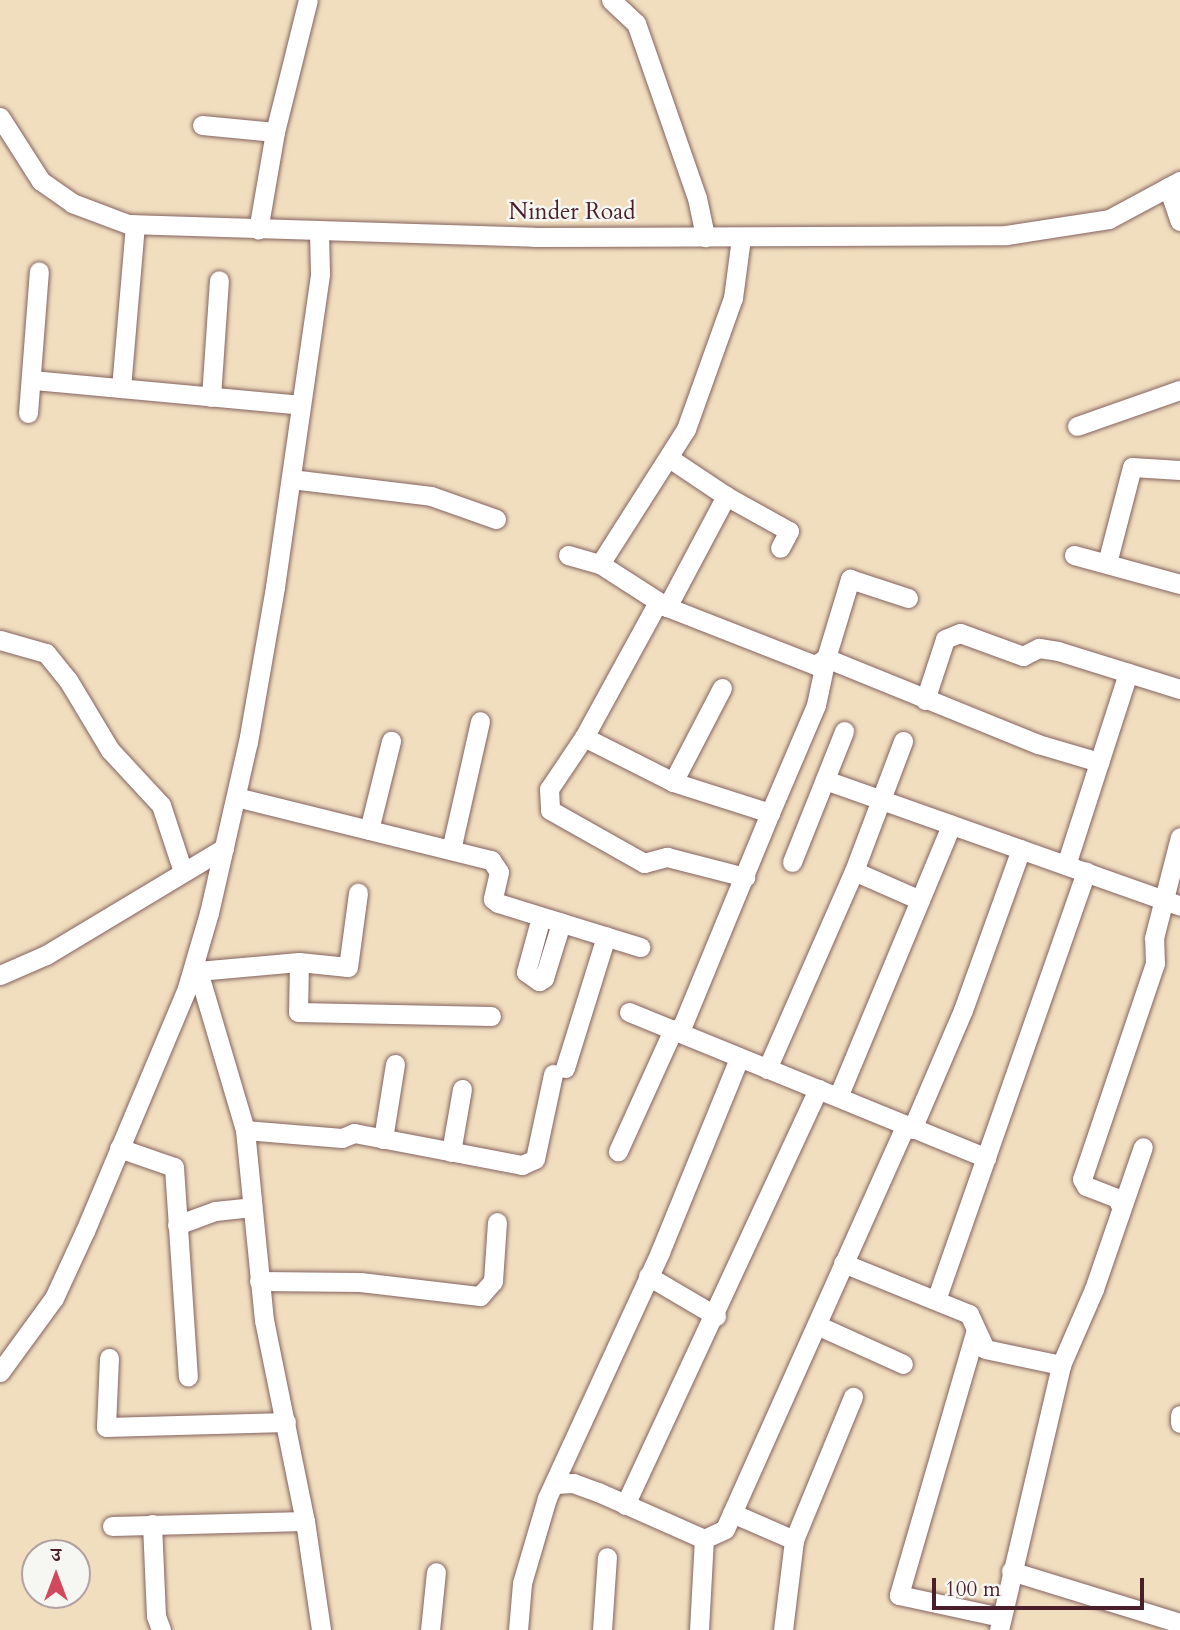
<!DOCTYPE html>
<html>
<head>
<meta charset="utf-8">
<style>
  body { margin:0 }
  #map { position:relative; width:1180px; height:1630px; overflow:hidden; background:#f1debf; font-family:Cardo,"Noto Serif Devanagari",serif }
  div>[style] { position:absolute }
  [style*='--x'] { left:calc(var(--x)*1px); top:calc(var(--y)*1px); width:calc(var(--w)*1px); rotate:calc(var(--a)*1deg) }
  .roads { filter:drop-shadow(0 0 2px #84625f) drop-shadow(0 0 2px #84625f) }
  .minor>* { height:19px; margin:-9.5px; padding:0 9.5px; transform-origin:9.5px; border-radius:9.5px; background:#fff }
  span { translate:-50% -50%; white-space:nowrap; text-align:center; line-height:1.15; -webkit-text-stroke:5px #f6f6f2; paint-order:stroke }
  .street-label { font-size:23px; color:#4a1f2b }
  .north { position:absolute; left:21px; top:1539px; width:70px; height:70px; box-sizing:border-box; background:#f6f6f2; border:2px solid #b1a0a2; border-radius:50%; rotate:0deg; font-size:19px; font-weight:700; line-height:28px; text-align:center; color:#4a1f2b }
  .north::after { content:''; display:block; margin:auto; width:24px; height:32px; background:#d1495b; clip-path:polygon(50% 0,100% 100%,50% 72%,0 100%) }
  .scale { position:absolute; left:932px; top:1578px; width:212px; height:32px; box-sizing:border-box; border:4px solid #4a1f2b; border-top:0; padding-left:9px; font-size:21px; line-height:24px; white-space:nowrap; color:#4a1f2b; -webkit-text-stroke:5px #f6f6f2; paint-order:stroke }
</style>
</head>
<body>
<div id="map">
  <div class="roads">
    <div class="minor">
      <div style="--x:611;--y:0;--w:34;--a:43"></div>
      <div style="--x:636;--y:23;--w:185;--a:70.8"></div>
      <div style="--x:697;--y:198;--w:40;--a:78"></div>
      <div style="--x:0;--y:117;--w:76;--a:57.4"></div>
      <div style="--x:41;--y:181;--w:38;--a:35"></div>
      <div style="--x:72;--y:203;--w:60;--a:20.6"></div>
      <div style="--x:128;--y:224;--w:406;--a:1.8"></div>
      <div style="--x:534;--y:237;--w:472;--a:-0.2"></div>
      <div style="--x:1006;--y:235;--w:104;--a:-8.8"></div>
      <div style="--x:1109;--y:219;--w:81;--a:-28.2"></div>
      <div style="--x:202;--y:125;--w:73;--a:5.5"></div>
      <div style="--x:275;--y:132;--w:99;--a:99.8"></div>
      <div style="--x:275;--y:132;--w:136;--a:-76"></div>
      <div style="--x:1168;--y:187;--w:36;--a:71"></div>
      <div style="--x:33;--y:380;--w:268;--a:5.3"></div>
      <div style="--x:121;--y:388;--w:164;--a:-85.1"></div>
      <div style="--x:211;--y:397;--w:117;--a:-86.1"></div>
      <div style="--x:28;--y:413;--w:142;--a:-85.6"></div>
      <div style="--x:1077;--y:426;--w:109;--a:-19.3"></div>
      <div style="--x:291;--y:479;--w:141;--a:6.9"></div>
      <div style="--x:431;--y:496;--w:69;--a:19.5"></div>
      <div style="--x:726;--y:496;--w:72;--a:29.1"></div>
      <div style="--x:789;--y:531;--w:19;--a:118"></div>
      <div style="--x:568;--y:555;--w:33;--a:16"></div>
      <div style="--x:600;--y:564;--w:80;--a:32.7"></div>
      <div style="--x:667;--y:607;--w:126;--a:-62"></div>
      <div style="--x:726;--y:496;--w:69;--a:-146.3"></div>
      <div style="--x:1074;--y:555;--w:110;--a:15.3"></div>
      <div style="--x:1107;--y:563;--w:99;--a:-75.4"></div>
      <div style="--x:1132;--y:467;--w:48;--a:3.6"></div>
      <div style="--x:600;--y:564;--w:160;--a:-57.5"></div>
      <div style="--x:686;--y:429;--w:139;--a:-70.3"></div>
      <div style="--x:733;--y:298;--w:61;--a:-82.4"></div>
      <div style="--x:658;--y:602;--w:154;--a:118.7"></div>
      <div style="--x:584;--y:737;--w:63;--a:123.9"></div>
      <div style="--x:549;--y:789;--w:21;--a:87"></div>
      <div style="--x:550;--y:810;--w:108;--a:29.4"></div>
      <div style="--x:644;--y:863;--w:24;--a:-15"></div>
      <div style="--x:667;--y:857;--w:81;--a:14.4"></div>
      <div style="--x:667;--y:607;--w:159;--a:21.4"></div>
      <div style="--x:815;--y:665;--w:13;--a:-32"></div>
      <div style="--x:826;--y:658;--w:83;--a:-73.1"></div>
      <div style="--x:850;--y:579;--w:61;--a:18.1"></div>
      <div style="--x:0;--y:640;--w:48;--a:15.8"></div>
      <div style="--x:46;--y:653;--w:35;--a:51"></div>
      <div style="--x:68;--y:680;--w:82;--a:59"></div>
      <div style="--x:110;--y:750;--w:75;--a:47.2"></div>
      <div style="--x:161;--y:805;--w:67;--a:71.8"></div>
      <div style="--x:925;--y:700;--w:64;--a:-71.8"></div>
      <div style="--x:945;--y:639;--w:16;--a:-22"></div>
      <div style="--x:960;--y:633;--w:67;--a:20.1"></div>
      <div style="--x:1023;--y:656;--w:18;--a:-27"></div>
      <div style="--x:1039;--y:648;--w:19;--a:9"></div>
      <div style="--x:1058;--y:651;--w:128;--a:17.3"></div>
      <div style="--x:584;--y:737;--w:100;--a:26.8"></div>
      <div style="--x:673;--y:782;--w:102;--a:17.7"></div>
      <div style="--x:770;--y:813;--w:230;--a:112.4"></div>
      <div style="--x:682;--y:1026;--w:12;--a:149"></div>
      <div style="--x:672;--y:1032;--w:131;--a:114.4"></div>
      <div style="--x:825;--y:780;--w:377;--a:19.5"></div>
      <div style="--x:673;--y:782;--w:106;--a:-62.5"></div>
      <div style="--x:236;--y:797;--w:263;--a:13.9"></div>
      <div style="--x:491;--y:860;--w:14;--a:56"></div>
      <div style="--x:499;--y:872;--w:28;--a:103"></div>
      <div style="--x:493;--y:899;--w:6;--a:39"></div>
      <div style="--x:498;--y:903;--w:149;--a:17.2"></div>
      <div style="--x:770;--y:813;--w:117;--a:-66.9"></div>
      <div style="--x:816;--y:705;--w:48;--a:-78"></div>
      <div style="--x:826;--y:658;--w:229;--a:22.1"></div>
      <div style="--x:1038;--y:744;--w:64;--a:16.4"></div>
      <div style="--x:369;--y:830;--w:92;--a:-76.1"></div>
      <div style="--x:451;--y:850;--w:132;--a:-77.3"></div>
      <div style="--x:792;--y:862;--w:141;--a:-68.3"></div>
      <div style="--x:1066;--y:865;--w:202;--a:-72.1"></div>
      <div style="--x:854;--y:871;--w:72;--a:23.7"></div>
      <div style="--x:541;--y:917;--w:57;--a:105.3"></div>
      <div style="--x:526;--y:972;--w:16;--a:35"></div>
      <div style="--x:539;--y:981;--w:6;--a:-31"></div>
      <div style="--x:544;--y:978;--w:58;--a:-72.8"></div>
      <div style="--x:195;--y:961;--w:176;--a:73.5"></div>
      <div style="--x:245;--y:1130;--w:191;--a:84.3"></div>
      <div style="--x:264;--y:1320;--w:205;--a:78.5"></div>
      <div style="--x:305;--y:1521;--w:110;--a:81.6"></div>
      <div style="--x:299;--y:962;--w:50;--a:91.1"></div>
      <div style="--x:298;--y:1012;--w:193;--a:1.2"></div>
      <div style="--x:198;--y:971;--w:101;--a:-5.1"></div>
      <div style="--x:299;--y:962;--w:49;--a:5.8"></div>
      <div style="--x:348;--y:967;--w:75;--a:-82.3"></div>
      <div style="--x:0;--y:975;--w:50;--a:-23.5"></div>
      <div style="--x:46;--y:955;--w:208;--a:-31"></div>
      <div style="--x:629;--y:1012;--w:386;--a:22.2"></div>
      <div style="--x:565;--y:1068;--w:138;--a:-72.7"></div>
      <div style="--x:767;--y:1069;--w:216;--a:-66.3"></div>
      <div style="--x:854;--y:871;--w:139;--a:-69.3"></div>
      <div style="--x:838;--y:1097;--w:295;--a:-67.4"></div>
      <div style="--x:912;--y:1129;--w:129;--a:-66.8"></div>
      <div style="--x:963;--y:1010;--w:171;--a:-70.2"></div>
      <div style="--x:245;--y:1130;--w:97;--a:4.7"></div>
      <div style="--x:342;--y:1138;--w:13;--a:-23"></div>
      <div style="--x:354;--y:1133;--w:171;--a:10.8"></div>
      <div style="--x:522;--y:1165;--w:14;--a:-25"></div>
      <div style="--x:535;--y:1159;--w:87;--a:-78"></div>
      <div style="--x:383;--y:1139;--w:76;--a:-80.9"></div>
      <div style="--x:119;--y:1148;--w:58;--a:19.1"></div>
      <div style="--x:174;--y:1167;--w:210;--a:86.2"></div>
      <div style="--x:451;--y:1152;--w:64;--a:-80.1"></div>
      <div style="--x:1121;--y:1207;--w:10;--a:-114"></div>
      <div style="--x:1117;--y:1198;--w:33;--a:-159"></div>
      <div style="--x:1086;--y:1186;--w:8;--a:-120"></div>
      <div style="--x:1082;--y:1179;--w:228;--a:-71.3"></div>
      <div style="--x:1155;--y:963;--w:25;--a:-92"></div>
      <div style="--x:1154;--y:938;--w:104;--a:-75.6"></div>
      <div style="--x:177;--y:1225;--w:40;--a:-20.2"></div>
      <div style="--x:215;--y:1211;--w:37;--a:-6"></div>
      <div style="--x:843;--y:1263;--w:136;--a:22"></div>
      <div style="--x:969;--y:1314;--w:38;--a:65"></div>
      <div style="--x:985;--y:1349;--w:78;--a:11.9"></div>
      <div style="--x:648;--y:1276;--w:79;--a:30.5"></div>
      <div style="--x:259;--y:1281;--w:101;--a:0.6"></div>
      <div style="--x:360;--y:1282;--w:121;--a:6.7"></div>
      <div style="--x:480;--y:1296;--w:20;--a:-49"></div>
      <div style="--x:493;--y:1281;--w:59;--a:-86.1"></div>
      <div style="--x:936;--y:1300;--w:454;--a:-70.7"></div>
      <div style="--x:819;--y:1326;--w:92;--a:24.3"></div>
      <div style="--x:975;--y:1333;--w:273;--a:106.2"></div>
      <div style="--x:899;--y:1595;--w:104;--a:12.2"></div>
      <div style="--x:109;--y:1358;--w:69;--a:92.5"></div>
      <div style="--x:106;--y:1427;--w:180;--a:-1.6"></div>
      <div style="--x:0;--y:1372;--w:92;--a:-53.9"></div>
      <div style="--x:54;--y:1298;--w:74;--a:-65.2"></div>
      <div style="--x:85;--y:1231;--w:264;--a:-67.2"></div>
      <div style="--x:187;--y:988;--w:78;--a:-73.7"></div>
      <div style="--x:209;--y:913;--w:175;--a:-77.2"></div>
      <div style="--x:248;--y:742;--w:157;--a:-80.1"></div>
      <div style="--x:275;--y:587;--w:317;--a:-81.8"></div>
      <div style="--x:320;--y:273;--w:41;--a:-91.4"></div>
      <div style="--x:1180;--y:1415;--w:8;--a:90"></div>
      <div style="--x:556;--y:1484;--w:17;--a:-3"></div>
      <div style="--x:573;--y:1483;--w:27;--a:20"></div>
      <div style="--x:598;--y:1492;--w:116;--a:23.9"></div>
      <div style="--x:625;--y:1505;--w:459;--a:-65.1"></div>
      <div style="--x:732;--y:1513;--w:68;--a:23.5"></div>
      <div style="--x:794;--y:1540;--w:155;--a:-67.6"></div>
      <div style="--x:152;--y:1524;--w:92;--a:87.5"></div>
      <div style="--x:156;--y:1616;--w:15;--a:70"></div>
      <div style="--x:112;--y:1526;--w:193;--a:-1.5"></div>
      <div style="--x:704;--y:1539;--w:23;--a:-25"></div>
      <div style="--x:725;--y:1529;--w:441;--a:-65.9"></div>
      <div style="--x:1011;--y:1571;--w:177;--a:17.1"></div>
      <div style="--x:430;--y:1630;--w:58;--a:-84.1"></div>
      <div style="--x:518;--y:1630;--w:47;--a:-85.1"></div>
      <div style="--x:522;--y:1583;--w:89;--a:-73.6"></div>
      <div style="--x:547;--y:1498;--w:271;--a:-65.3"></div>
      <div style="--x:660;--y:1252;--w:209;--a:-67.8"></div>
      <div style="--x:602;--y:1630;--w:73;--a:-86.1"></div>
      <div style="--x:699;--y:1630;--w:91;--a:-86.9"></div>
      <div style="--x:783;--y:1630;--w:91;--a:-83"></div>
      <div style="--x:999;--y:1630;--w:272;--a:-76.8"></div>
      <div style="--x:1061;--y:1365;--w:83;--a:-66.5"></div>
      <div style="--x:1094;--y:1289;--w:150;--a:-71"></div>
    </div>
  </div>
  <div class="street-label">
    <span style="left:572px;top:212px">Ninder Road</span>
  </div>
  <div class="north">उ</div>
  <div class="scale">100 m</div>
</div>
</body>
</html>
